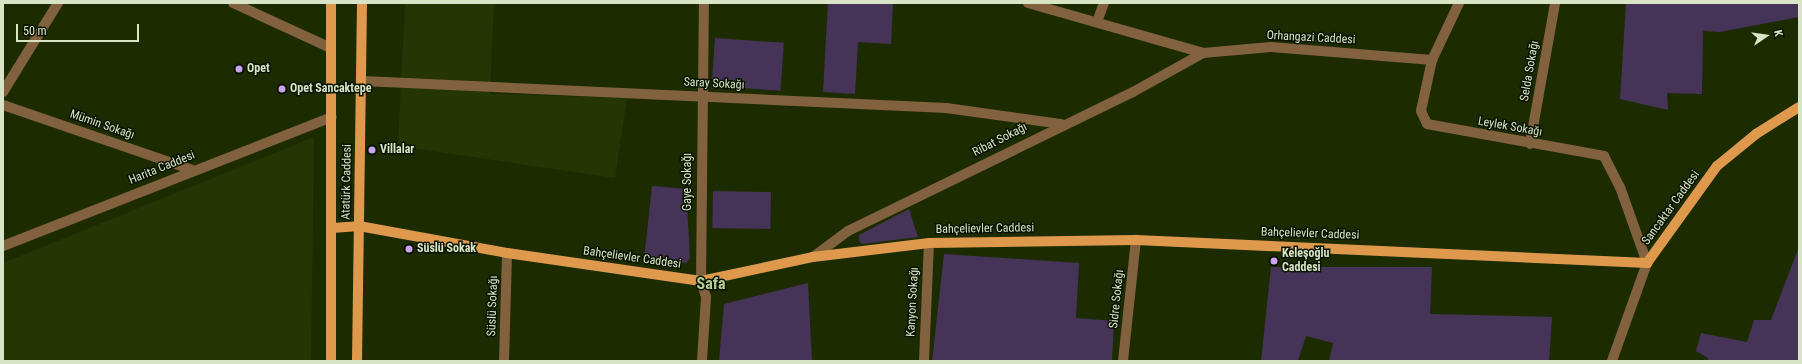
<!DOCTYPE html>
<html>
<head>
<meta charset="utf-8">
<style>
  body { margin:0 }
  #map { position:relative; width:1802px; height:364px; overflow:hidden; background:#1d2c00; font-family:"Roboto Condensed",sans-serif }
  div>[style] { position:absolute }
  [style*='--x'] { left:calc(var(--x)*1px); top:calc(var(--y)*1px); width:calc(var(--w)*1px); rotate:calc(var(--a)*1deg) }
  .built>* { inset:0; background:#253604 }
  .green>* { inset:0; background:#463358; transform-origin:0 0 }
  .minor>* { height:10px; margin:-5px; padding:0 5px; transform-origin:5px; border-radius:5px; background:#82613e }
  .major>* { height:10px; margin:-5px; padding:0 5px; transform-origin:5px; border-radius:5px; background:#de994c }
  .dots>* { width:11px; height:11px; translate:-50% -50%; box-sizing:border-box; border:2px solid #0a1200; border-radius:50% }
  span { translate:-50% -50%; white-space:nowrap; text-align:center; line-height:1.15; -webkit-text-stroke:3px #0a1200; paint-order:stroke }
  .street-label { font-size:12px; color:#d7e4c5 }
  .poi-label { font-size:12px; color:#d7e4c5; font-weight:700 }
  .left { translate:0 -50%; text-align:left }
  .district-label { font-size:16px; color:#b4ce8f; font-weight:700 }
  .frame { position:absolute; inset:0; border:4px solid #d7e4c5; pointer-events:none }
  .north { position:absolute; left:1746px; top:16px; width:40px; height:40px; -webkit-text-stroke:3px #0a1200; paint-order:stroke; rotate:77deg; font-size:11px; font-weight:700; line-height:16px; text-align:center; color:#d7e4c5 }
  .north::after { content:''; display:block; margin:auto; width:14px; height:18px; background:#d7e4c5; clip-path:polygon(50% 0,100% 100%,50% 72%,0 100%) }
  .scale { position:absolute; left:16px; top:24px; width:123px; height:18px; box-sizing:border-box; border:2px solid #d7e4c5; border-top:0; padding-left:5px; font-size:12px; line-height:14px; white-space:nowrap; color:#d7e4c5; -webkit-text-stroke:3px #0a1200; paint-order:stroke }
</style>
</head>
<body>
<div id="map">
  <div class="built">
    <div style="clip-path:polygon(405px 3px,494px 3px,490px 94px,627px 98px,615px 178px,398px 146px)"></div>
    <div style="clip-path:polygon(314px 137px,311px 361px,3px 361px,3px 263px)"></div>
  </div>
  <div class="green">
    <div style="clip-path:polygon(828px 3px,893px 3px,891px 44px,858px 42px,855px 94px,823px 92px)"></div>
    <div style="clip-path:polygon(1626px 3px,1799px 3px,1799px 17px,1720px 32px,1703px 31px,1702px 94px,1667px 93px,1668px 110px,1620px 99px)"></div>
    <div style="left:715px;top:38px;width:69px;height:48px;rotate:4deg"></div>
    <div style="clip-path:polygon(652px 186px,686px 189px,690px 258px,686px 263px,644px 259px)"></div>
    <div style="left:713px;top:191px;width:58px;height:37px;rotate:1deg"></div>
    <div style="clip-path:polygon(909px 209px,918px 237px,862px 244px,859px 241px,859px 235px)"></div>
    <div style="clip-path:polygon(1799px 247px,1799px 361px,1707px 361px,1708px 358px,1696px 351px,1701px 333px,1747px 342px,1754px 320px,1771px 320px)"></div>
    <div style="clip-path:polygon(944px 254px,1079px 263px,1076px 318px,1114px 321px,1112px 361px,932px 361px)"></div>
    <div style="clip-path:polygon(1271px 267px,1432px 267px,1430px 314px,1552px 317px,1549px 361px,1329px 361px,1333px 343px,1306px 336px,1298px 361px,1261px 361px)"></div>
    <div style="clip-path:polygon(808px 283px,812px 361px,719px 361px,724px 304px)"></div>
  </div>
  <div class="minor">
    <div style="--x:233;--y:3;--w:108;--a:24.7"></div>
    <div style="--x:1028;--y:3;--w:182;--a:15.9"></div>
    <div style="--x:1203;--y:53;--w:68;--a:-5"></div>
    <div style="--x:1271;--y:47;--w:162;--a:4.6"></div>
    <div style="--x:1459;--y:3;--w:63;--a:115.3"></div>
    <div style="--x:1432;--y:60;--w:52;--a:102.2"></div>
    <div style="--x:1421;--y:111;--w:14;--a:65"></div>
    <div style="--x:1427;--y:124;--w:180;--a:10.2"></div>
    <div style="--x:1604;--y:156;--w:35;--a:63"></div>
    <div style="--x:1620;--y:187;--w:81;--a:70.4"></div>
    <div style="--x:1647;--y:263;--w:104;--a:109.7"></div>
    <div style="--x:1097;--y:22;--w:20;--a:-70"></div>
    <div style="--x:363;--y:81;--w:584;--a:2.65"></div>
    <div style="--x:946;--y:108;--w:117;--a:7.9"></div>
    <div style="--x:3;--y:92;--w:105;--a:-58.3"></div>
    <div style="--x:3;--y:105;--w:201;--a:18.9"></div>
    <div style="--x:1530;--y:144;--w:143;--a:-79.9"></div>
    <div style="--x:3;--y:246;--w:353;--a:-21.4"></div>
    <div style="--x:813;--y:257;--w:44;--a:-36.6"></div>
    <div style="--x:848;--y:231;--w:317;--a:-26"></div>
    <div style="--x:1133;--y:92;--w:80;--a:-29.1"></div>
    <div style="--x:504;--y:361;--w:108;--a:-88.4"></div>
    <div style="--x:702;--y:361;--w:64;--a:-86.4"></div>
    <div style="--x:706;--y:297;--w:17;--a:-107"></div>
    <div style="--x:701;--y:281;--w:278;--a:-89.4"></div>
    <div style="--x:924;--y:361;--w:118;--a:-87.6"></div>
    <div style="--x:1123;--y:361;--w:122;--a:-83.9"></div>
  </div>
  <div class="major">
    <div style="--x:331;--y:3;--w:358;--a:90"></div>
    <div style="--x:332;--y:228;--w:27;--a:-4"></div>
    <div style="--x:359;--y:226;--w:150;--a:10.3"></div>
    <div style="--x:507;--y:253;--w:196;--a:8.2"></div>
    <div style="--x:701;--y:281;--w:115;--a:-12.1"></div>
    <div style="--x:813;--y:257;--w:117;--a:-6.9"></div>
    <div style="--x:929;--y:243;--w:207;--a:-0.8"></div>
    <div style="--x:1136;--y:240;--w:512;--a:2.58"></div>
    <div style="--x:1647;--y:263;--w:120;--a:-54.2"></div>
    <div style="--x:1717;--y:166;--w:50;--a:-39.4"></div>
    <div style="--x:1756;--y:134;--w:51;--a:-32.1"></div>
    <div style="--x:357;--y:361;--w:358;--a:-89.2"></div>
  </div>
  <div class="dots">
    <div style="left:239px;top:69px;background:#c9a5ee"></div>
    <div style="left:282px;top:89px;background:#c9a5ee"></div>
    <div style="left:372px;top:150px;background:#c9a5ee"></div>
    <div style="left:409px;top:249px;background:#c9a5ee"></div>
    <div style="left:1274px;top:261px;background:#c9a5ee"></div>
  </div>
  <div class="street-label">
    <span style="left:1311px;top:38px;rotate:3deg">Orhangazi Caddesi</span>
    <span style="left:1530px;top:71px;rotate:-80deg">Selda Sokağı</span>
    <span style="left:714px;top:84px;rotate:3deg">Saray Sokağı</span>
    <span style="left:102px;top:125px;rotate:19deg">Mümin Sokağı</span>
    <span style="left:1510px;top:127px;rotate:10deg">Leylek Sokağı</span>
    <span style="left:1000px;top:140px;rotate:-27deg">Ribat Sokağı</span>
    <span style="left:162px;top:168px;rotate:-22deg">Harita Caddesi</span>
    <span style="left:347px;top:182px;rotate:-89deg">Atatürk Caddesi</span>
    <span style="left:688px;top:182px;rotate:-90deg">Gaye Sokağı</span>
    <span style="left:1671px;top:208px;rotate:-54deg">Sancaktar Caddesi</span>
    <span style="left:985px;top:229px;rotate:-1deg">Bahçelievler Caddesi</span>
    <span style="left:1310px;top:234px;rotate:2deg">Bahçelievler Caddesi</span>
    <span style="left:632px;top:258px;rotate:8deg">Bahçelievler Caddesi</span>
    <span style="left:1117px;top:299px;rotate:-84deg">Sidre Sokağı</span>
    <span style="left:913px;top:302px;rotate:-87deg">Kanyon Sokağı</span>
    <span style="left:493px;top:306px;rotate:-88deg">Süslü Sokağı</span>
  </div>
  <div class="poi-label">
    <span class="left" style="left:247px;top:69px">Opet</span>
    <span class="left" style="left:290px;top:89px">Opet Sancaktepe</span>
    <span class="left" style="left:380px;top:150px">Villalar</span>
    <span class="left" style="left:417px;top:249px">Süslü Sokak</span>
    <span class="left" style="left:1282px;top:261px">Keleşoğlu<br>Caddesi</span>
  </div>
  <div class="district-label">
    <span style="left:711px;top:284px">Safa</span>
  </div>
  <div class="frame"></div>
  <div class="north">K</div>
  <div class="scale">50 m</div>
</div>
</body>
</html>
